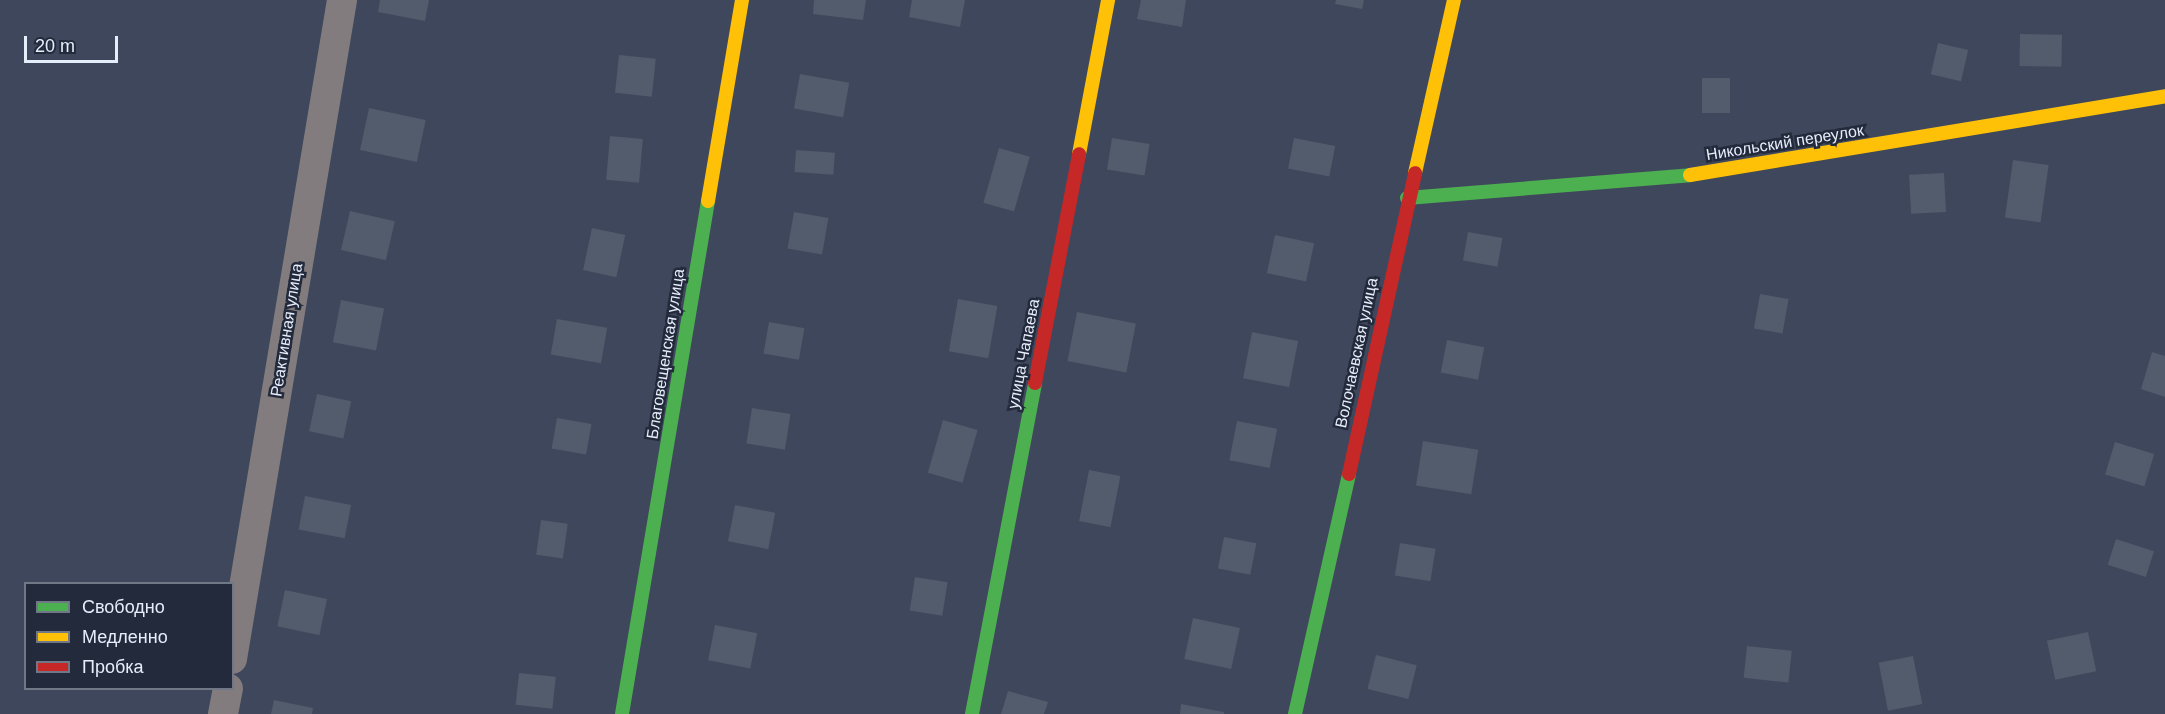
<!DOCTYPE html>
<html>
<head>
<meta charset="utf-8">
<style>
  body { margin:0 }
  #map { position:relative; width:2165px; height:714px; overflow:hidden; background:#3f475c; font-family:Arial,sans-serif }
  div>[style] { position:absolute }
  [style*='--x'] { left:calc(var(--x)*1px); top:calc(var(--y)*1px); width:calc(var(--w)*1px); rotate:calc(var(--a)*1deg) }
  .building>* { inset:0; background:#525c6c; transform-origin:0 0 }
  .street>* { height:30px; margin:-15px; padding:0 15px; transform-origin:15px; border-radius:15px; background:#827c7e }
  .fast>* { height:14px; margin:-7px; padding:0 7px; transform-origin:7px; border-radius:7px; background:#4caf50 }
  .slow>* { height:14px; margin:-7px; padding:0 7px; transform-origin:7px; border-radius:7px; background:#ffc107 }
  .jam>* { height:14px; margin:-7px; padding:0 7px; transform-origin:7px; border-radius:7px; background:#c62828 }
  span { translate:-50% -50%; white-space:nowrap; text-align:center; line-height:1.15; -webkit-text-stroke:5px #222a3b; paint-order:stroke }
  .street-label { font-size:16px; color:#e6edfb }
  .legend { position:absolute; left:24px; top:582px; width:210px; height:108px; box-sizing:border-box; background:#222a3b; border:2px solid #707888; margin:0; padding:8px 10px; list-style:none; font-size:18px; color:#e6edfb }
  .legend li { display:flex; align-items:center; gap:12px; height:30px }
  .legend b { width:30px; border:2px solid #707888 }
  .scale { position:absolute; left:24px; top:36px; width:94px; height:27px; box-sizing:border-box; border:3px solid #e6edfb; border-top:0; padding-left:8px; font-size:18px; line-height:21px; white-space:nowrap; color:#e6edfb; -webkit-text-stroke:4px #222a3b; paint-order:stroke }
</style>
</head>
<body>
<div id="map">
  <div class="building">
    <div style="clip-path:polygon(380px 0,429px 0,425px 21px,378px 12px)"></div>
    <div style="clip-path:polygon(814px 0,866px 0,863px 20px,813px 14px)"></div>
    <div style="clip-path:polygon(912px 0,965px 0,960px 27px,909px 17px)"></div>
    <div style="clip-path:polygon(1141px 0,1186px 0,1182px 27px,1137px 19px)"></div>
    <div style="clip-path:polygon(1336px 0,1364px 0,1362px 9px,1335px 4px)"></div>
    <div style="left:2020px;top:34px;width:42px;height:32px;rotate:1deg"></div>
    <div style="left:1938px;top:43px;width:31px;height:32px;rotate:13deg"></div>
    <div style="left:619px;top:55px;width:37px;height:38px;rotate:6deg"></div>
    <div style="left:800px;top:74px;width:50px;height:35px;rotate:10deg"></div>
    <div style="left:1702px;top:78px;width:28px;height:35px"></div>
    <div style="left:369px;top:108px;width:58px;height:43px;rotate:12deg"></div>
    <div style="left:610px;top:136px;width:33px;height:44px;rotate:5deg"></div>
    <div style="left:1112px;top:138px;width:38px;height:32px;rotate:9deg"></div>
    <div style="left:1294px;top:138px;width:42px;height:31px;rotate:11deg"></div>
    <div style="left:999px;top:148px;width:32px;height:57px;rotate:16deg"></div>
    <div style="left:796px;top:150px;width:39px;height:22px;rotate:4deg"></div>
    <div style="left:2013px;top:160px;width:36px;height:58px;rotate:8deg"></div>
    <div style="left:1944px;top:173px;width:39px;height:35px;rotate:87deg"></div>
    <div style="left:350px;top:211px;width:46px;height:40px;rotate:13deg"></div>
    <div style="left:794px;top:212px;width:35px;height:37px;rotate:10deg"></div>
    <div style="left:592px;top:228px;width:34px;height:43px;rotate:12deg"></div>
    <div style="left:1468px;top:232px;width:35px;height:29px;rotate:10deg"></div>
    <div style="left:1275px;top:235px;width:40px;height:39px;rotate:12deg"></div>
    <div style="left:1760px;top:294px;width:29px;height:35px;rotate:10deg"></div>
    <div style="left:958px;top:299px;width:40px;height:53px;rotate:10deg"></div>
    <div style="left:341px;top:300px;width:44px;height:43px;rotate:11deg"></div>
    <div style="left:1077px;top:312px;width:60px;height:50px;rotate:11deg"></div>
    <div style="left:557px;top:319px;width:51px;height:36px;rotate:10deg"></div>
    <div style="left:769px;top:322px;width:36px;height:32px;rotate:10deg"></div>
    <div style="left:1252px;top:332px;width:47px;height:47px;rotate:11deg"></div>
    <div style="left:1447px;top:340px;width:38px;height:33px;rotate:11deg"></div>
    <div style="clip-path:polygon(2152px 352px,2165px 356px,2165px 397px,2141px 389px)"></div>
    <div style="left:317px;top:394px;width:35px;height:38px;rotate:12deg"></div>
    <div style="left:752px;top:408px;width:39px;height:36px;rotate:9deg"></div>
    <div style="left:557px;top:418px;width:35px;height:31px;rotate:10deg"></div>
    <div style="left:943px;top:420px;width:36px;height:55px;rotate:16deg"></div>
    <div style="left:1237px;top:421px;width:41px;height:40px;rotate:11deg"></div>
    <div style="left:1423px;top:441px;width:56px;height:45px;rotate:9deg"></div>
    <div style="left:2115px;top:442px;width:41px;height:34px;rotate:17deg"></div>
    <div style="left:1089px;top:470px;width:32px;height:52px;rotate:11deg"></div>
    <div style="left:305px;top:496px;width:47px;height:34px;rotate:11deg"></div>
    <div style="left:735px;top:505px;width:41px;height:37px;rotate:11deg"></div>
    <div style="left:541px;top:520px;width:27px;height:35px;rotate:8deg"></div>
    <div style="left:1224px;top:537px;width:33px;height:32px;rotate:11deg"></div>
    <div style="left:2116px;top:539px;width:40px;height:27px;rotate:18deg"></div>
    <div style="left:1400px;top:543px;width:36px;height:33px;rotate:9deg"></div>
    <div style="left:915px;top:577px;width:33px;height:34px;rotate:9deg"></div>
    <div style="left:285px;top:590px;width:43px;height:37px;rotate:12deg"></div>
    <div style="left:1193px;top:618px;width:48px;height:42px;rotate:12deg"></div>
    <div style="left:715px;top:625px;width:43px;height:36px;rotate:11deg"></div>
    <div style="left:2088px;top:632px;width:40px;height:42px;rotate:78deg"></div>
    <div style="left:1747px;top:646px;width:45px;height:32px;rotate:6deg"></div>
    <div style="left:1376px;top:655px;width:42px;height:35px;rotate:14deg"></div>
    <div style="left:1913px;top:656px;width:49px;height:35px;rotate:79deg"></div>
    <div style="left:519px;top:673px;width:37px;height:32px;rotate:6deg"></div>
    <div style="clip-path:polygon(1008px 691px,1048px 702px,1044px 714px,1001px 714px)"></div>
    <div style="clip-path:polygon(274px 700px,313px 708px,312px 714px,271px 714px)"></div>
    <div style="clip-path:polygon(1181px 704px,1224px 712px,1224px 714px,1180px 714px)"></div>
  </div>
  <div class="street">
    <div style="--x:232;--y:659;--w:668;--a:-80.52"></div>
    <div style="--x:223;--y:714;--w:26;--a:-79"></div>
  </div>
  <div class="fast">
    <div style="--x:1407;--y:198;--w:284;--a:-4.6"></div>
    <div style="--x:622;--y:714;--w:520;--a:-80.48"></div>
    <div style="--x:972;--y:714;--w:337;--a:-79.2"></div>
    <div style="--x:1295;--y:714;--w:246;--a:-77.3"></div>
  </div>
  <div class="slow">
    <div style="--x:1079;--y:154;--w:157;--a:-79.3"></div>
    <div style="--x:1415;--y:173;--w:177;--a:-77.3"></div>
    <div style="--x:1690;--y:175;--w:482;--a:-9.4"></div>
    <div style="--x:708;--y:201;--w:204;--a:-80.4"></div>
  </div>
  <div class="jam">
    <div style="--x:1035;--y:383;--w:233;--a:-79.1"></div>
    <div style="--x:1349;--y:474;--w:308;--a:-77.6"></div>
  </div>
  <div class="street-label">
    <span style="left:1785px;top:143px;rotate:-9deg">Никольский переулок</span>
    <span style="left:287px;top:330px;rotate:-81deg">Реактивная улица</span>
    <span style="left:1357px;top:353px;rotate:-78deg">Волочаевская улица</span>
    <span style="left:666px;top:354px;rotate:-81deg">Благовещенская улица</span>
    <span style="left:1024px;top:354px;rotate:-79deg">улица Чапаева</span>
  </div>
  <ul class="legend">
  <li><b style="height:8px;background:#4caf50"></b>Свободно</li>
  <li><b style="height:8px;background:#ffc107"></b>Медленно</li>
  <li><b style="height:8px;background:#c62828"></b>Пробка</li>
  </ul>
  <div class="scale">20 m</div>
</div>
</body>
</html>
